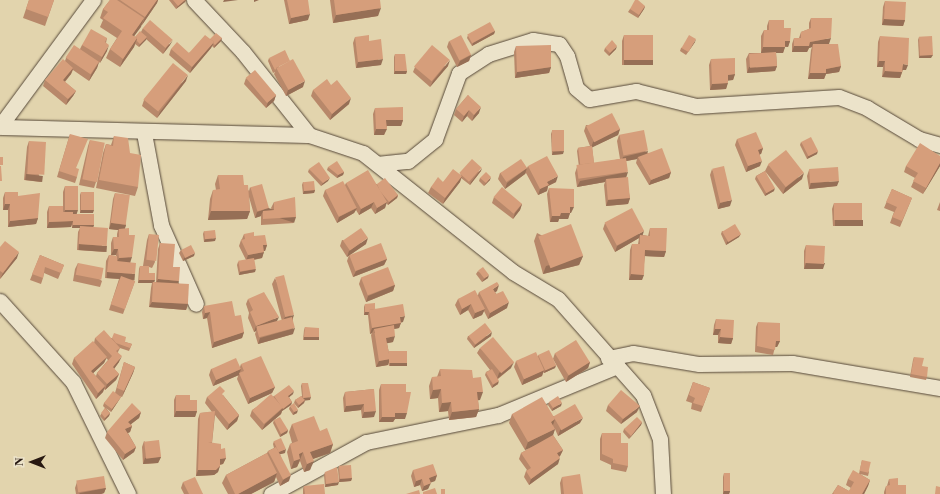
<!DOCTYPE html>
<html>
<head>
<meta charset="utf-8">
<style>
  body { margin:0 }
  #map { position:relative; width:940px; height:494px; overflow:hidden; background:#e2d4ad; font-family:"Libre Bodoni",serif }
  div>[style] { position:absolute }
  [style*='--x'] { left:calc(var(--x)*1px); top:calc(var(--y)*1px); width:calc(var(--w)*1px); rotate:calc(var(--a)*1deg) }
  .roads { filter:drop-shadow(0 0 1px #564839) drop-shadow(0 0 1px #564839) }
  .minor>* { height:15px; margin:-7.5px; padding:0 7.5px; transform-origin:7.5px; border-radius:7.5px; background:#ece3ca }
  .wall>* { inset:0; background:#b8886a }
  .shaded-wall>* { inset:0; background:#966f56; transform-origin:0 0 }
  .building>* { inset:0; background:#d69e7b; transform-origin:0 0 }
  span { translate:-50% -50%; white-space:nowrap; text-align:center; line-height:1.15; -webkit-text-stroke:3px #ece3ca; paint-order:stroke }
  .north { position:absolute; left:12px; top:442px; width:40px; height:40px; -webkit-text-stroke:3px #ece3ca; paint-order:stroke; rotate:270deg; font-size:11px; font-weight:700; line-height:16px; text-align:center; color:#281912 }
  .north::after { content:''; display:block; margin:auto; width:14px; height:18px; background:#281912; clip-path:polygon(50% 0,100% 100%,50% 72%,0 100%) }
</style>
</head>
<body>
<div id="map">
  <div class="roads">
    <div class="minor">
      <div style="--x:194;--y:0;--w:71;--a:46.7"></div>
      <div style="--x:243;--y:52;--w:106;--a:51.5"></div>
      <div style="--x:309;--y:135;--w:57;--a:18.4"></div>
      <div style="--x:363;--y:153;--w:191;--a:38.4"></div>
      <div style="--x:513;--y:272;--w:52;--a:31"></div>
      <div style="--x:558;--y:299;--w:128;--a:48.5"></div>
      <div style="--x:643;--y:395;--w:47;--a:68.9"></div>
      <div style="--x:660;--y:439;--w:55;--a:86.9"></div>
      <div style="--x:0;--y:126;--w:157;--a:-53.6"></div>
      <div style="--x:0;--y:127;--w:309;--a:1.5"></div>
      <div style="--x:144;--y:133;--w:94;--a:79.5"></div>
      <div style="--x:161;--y:225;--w:86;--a:66.1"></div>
      <div style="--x:377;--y:164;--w:31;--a:-6"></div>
      <div style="--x:408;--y:161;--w:35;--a:-39"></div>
      <div style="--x:435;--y:139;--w:70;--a:-70"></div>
      <div style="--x:459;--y:73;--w:35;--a:-33"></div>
      <div style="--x:488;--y:54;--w:47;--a:-17.3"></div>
      <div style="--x:533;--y:40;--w:26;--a:9"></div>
      <div style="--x:559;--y:44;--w:14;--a:56"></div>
      <div style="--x:567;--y:56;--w:33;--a:74"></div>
      <div style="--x:576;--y:88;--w:17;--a:40"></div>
      <div style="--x:589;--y:99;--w:48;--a:-9.7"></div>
      <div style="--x:636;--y:91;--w:62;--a:14"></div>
      <div style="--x:696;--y:106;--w:143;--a:-3.6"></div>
      <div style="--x:839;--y:97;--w:30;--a:21"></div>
      <div style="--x:867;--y:108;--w:61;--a:30.8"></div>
      <div style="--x:919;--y:139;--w:22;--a:16"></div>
      <div style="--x:0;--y:301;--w:109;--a:48"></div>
      <div style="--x:73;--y:382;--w:125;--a:63.8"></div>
      <div style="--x:608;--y:358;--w:25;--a:-11"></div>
      <div style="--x:633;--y:353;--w:67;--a:9.5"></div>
      <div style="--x:699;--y:364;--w:93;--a:-0.6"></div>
      <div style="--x:792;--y:363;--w:150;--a:9.6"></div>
      <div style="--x:271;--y:494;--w:108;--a:-28.7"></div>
      <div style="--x:366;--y:442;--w:135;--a:-11.6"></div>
      <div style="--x:498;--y:415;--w:129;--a:-22.4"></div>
    </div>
  </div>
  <div class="wall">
    <div style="clip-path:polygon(29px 0,54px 0,45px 26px,23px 18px)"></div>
    <div style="clip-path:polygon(110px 0,158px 0,157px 3px,142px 25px,141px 25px,134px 36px,135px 37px,141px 32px,143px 28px,170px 45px,163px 54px,146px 39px,139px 47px,135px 44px,134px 47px,120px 67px,106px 58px,110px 49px,117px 38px,100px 27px,103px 20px,100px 18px,103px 9px)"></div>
    <div style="clip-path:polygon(169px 0,186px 0,185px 2px,176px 9px)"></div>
    <div style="clip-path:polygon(284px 0,308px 0,308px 20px,289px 24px)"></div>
    <div style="clip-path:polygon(330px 0,380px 0,378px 16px,333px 23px)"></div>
    <div style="clip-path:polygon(885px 1px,905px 20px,903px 26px,882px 25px,883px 7px)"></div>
    <div style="clip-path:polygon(645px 6px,644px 9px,638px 18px,628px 12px,630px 9px)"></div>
    <div style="clip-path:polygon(811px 18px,829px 44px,841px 66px,839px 72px,826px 74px,824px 79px,808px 79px,811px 50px,812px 47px,809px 48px,807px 52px,792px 52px,792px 44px,794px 38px,799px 38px,801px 32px,809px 29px,809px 23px)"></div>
    <div style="clip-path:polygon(769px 20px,784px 28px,790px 41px,788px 47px,785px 47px,783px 53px,776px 53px,777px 66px,775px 71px,747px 73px,746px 59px,749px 53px,761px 53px,761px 36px,764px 30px,767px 30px,767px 26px)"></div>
    <div style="clip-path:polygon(495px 31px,494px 34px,472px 46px,467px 38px,468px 35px)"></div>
    <div style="clip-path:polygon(624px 35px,651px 65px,622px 65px,622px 41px)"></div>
    <div style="clip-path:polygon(880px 36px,906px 70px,903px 70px,900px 78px,882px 77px,883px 67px,877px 67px,878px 42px)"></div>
    <div style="clip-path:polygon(355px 37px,369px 41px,381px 65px,356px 68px,353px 43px)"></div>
    <div style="clip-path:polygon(919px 37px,931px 58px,919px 58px,918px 40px)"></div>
    <div style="clip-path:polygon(107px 38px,106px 43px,107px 51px,100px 63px,99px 62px,97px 68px,89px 81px,73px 70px,71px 74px,65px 82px,76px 91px,73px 96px,66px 105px,43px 86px,45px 80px,65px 61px,66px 58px,80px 49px,82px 45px)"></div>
    <div style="clip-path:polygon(222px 38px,221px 41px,214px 48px,212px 46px,211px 48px,190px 73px,169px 55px,171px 49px,189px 53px,210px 39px)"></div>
    <div style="clip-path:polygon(449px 41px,471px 55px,469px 61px,457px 67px,447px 47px)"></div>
    <div style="clip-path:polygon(695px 42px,686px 55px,680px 51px,681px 48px)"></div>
    <div style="clip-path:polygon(516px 46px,551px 67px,549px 73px,515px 78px,514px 52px)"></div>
    <div style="clip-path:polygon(605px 48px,616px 49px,609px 56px,604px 51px)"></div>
    <div style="clip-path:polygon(395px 54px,407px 71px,406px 74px,394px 74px,394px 57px)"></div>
    <div style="clip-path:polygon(269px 58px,303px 87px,286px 96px,274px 74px,275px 72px,273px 73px,268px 61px)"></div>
    <div style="clip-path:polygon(711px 59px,735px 74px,733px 80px,728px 80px,726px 89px,710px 90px,709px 65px)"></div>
    <div style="clip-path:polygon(448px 66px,430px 87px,413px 72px,415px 67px)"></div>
    <div style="clip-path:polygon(246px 78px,276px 95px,274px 101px,266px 108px,244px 84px)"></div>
    <div style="clip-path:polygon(186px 81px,157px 118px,142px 106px,144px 100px)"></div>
    <div style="clip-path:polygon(331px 85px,349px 104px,330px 120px,311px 96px,313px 90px)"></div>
    <div style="clip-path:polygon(468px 95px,479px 113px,472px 121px,467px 116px,462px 122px,454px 115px,456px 109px)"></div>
    <div style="clip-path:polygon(375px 108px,403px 120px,401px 126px,387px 126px,384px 135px,374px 135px,373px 114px)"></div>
    <div style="clip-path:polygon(586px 125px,620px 129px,618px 135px,592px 147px,594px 164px,620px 159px,617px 141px,619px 135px,648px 153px,671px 172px,669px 178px,649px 185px,636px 163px,637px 159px,626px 161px,626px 177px,630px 198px,628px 204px,606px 206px,604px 185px,605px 182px,577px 187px,575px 173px,577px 167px,579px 167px,577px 151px,578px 148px,590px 146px,584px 131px)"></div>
    <div style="clip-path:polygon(552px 131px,563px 154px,552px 155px,551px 134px)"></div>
    <div style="clip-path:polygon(70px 134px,76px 168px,77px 177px,75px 183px,57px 177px)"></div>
    <div style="clip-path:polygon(114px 136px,138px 187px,135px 196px,96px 188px,103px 153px,106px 144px,111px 145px)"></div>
    <div style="clip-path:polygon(737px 139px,763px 148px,761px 154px,760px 154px,760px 166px,746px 172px,735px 145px)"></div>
    <div style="clip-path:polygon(90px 140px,96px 182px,94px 188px,79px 185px,88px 146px)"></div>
    <div style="clip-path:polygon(29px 141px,41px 182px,24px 180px,27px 147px)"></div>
    <div style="clip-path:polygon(801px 142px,817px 154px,807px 159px,800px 145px)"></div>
    <div style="clip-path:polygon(940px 156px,940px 166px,923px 194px,911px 187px,915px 178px,904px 172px,906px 166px)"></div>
    <div style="clip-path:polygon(768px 165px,802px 179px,783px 194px,765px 171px,774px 191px,765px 196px,755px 179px,756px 176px,765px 171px)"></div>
    <div style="clip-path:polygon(528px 166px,556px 182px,548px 186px,547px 191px,538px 195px,526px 173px,525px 174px,505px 189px,498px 179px,500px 173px,527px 168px)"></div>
    <div style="clip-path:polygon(328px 167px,344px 172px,343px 175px,337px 178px,327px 170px)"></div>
    <div style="clip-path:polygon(309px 169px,328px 181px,321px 186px,308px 172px)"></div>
    <div style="clip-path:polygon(712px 169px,730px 206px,718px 209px,710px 175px)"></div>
    <div style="clip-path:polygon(809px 170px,837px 186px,809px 189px,807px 176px)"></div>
    <div style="clip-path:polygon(481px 171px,470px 185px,461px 178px,460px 182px,443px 204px,428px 193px,431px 187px,460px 175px,461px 174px)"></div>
    <div style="clip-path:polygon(218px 175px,244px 185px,249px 191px,250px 187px,268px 210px,272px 210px,271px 208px,274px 202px,294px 223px,261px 225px,261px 216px,255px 218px,249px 197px,250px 211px,247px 219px,208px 220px,210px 199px,213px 190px,216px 190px,215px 184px)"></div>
    <div style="clip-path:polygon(480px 178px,490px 180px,484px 186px,479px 181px)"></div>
    <div style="clip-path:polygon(303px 182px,315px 190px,314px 193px,303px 194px,302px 185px)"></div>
    <div style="clip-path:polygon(346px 183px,377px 184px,398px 195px,397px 198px,388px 205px,386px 203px,385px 208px,375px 214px,371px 208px,359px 215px,356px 210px,354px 213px,337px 223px,323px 196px,325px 190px,345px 185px)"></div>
    <div style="clip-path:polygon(65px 186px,76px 214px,94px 225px,93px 227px,105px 252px,77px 250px,78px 232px,80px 228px,72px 228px,72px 224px,71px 227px,47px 228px,47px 212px,49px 206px,63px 206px,63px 192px)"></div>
    <div style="clip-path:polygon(549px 188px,571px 213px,570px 213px,568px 219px,559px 219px,558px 222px,550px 222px,547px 194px)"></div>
    <div style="clip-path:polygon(892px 189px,912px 198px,900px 227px,890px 223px,894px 212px,884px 208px)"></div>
    <div style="clip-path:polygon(5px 192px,18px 196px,38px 218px,36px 224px,8px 227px,8px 210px,3px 210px,3px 198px)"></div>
    <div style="clip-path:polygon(81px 192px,93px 213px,80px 213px,80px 195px)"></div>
    <div style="clip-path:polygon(115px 193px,126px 225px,125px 228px,133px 280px,135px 281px,123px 314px,109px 310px,119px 279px,105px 278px,106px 261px,109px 255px,116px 256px,116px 255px,111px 255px,111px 243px,113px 237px,117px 237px,117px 234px,118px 230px,109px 229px,113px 199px)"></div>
    <div style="clip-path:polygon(494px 197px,522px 204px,520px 210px,513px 219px,492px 203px)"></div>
    <div style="clip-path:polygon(940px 202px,940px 211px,937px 210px)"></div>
    <div style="clip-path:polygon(834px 203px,861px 226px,833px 226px,832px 209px)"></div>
    <div style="clip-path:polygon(605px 223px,643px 235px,648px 236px,650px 228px,666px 251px,664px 257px,645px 256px,642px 280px,629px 280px,630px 250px,632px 244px,638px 244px,639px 238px,615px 252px,603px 229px)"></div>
    <div style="clip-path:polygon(204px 231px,215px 241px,204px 242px,203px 234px)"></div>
    <div style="clip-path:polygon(722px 231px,739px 237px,726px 245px,721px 234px)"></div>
    <div style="clip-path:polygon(537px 233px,583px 256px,579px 265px,543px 274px,534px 241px)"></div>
    <div style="clip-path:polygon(149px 234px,155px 262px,152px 268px,149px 267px,149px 273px,154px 282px,156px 282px,158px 249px,160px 243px,173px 267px,178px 283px,188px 304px,186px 310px,149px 307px,151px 288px,152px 283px,138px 283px,139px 269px,140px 266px,143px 266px,147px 240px)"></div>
    <div style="clip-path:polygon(244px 234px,254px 236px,267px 245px,265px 251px,264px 251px,262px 258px,254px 260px,255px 272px,239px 275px,237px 265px,238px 262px,246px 260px,239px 246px,241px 240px,242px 239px)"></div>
    <div style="clip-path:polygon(342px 240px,366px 244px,347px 257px,340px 246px)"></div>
    <div style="clip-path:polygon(806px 245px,823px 269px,804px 269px,804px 251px)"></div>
    <div style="clip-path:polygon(0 247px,17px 258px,0 279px)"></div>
    <div style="clip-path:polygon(181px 250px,194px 256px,183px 261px,179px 253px)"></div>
    <div style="clip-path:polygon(40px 255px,64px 265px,58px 279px,44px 273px,43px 278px,41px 284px,30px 280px)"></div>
    <div style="clip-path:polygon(349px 255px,387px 259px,384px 265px,353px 277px,347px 261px)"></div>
    <div style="clip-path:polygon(78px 263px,102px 281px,100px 287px,73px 281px,75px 269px)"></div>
    <div style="clip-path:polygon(478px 271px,488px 278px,482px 282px,476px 274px)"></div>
    <div style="clip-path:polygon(275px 278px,293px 319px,293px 334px,258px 344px,255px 334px,256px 331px,254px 332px,248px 318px,249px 313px,246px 304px,248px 299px,277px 322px,282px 321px,272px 284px)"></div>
    <div style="clip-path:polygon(361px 278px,395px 285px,393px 291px,366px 302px,359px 284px)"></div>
    <div style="clip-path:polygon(497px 291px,495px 292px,507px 308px,488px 319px,484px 311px,482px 315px,473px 319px,468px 310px,460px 315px,455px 305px,458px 299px,478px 295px,479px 292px)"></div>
    <div style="clip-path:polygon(365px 304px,403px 322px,401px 322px,399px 328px,394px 329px,393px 342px,387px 343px,389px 353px,389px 351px,407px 363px,406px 366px,389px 366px,388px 362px,388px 365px,376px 367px,371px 335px,372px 333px,370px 334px,368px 315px,364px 315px,364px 307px)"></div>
    <div style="clip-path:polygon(204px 306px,244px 332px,242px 338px,212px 348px,207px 318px,203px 319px,202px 312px)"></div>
    <div style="clip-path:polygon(716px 319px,733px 338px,731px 344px,718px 343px,718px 335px,713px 335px,714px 325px)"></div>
    <div style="clip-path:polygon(758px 322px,780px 341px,777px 347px,775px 347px,773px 355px,755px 352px,756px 327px)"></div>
    <div style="clip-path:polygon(305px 327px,319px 337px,318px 340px,303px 340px,304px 330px)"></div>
    <div style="clip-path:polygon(468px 336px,491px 336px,474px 348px,467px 339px)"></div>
    <div style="clip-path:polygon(evenodd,95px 338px,112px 338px,132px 344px,129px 351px,120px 348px,118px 352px,119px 362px,114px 369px,119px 374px,116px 380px,105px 390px,104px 389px,103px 392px,96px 399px,72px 364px,74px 358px,94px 343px,95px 338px,106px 358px,108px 360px,97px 373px,96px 376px,93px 373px,104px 363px,106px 358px)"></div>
    <div style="clip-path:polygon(480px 348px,511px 368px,498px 379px,498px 384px,492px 388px,485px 375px,486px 372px,490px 370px,477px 353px)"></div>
    <div style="clip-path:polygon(555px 353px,590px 362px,588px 368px,566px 382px,553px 359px)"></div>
    <div style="clip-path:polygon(538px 355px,556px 365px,555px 368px,544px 373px,543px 372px,542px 376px,522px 385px,514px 367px,516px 361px,538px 356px)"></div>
    <div style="clip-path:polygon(914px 357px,927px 377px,926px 380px,910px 377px,913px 360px)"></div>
    <div style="clip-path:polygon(124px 362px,135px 367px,133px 373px,122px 397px,119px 396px,121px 397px,111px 412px,106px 408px,110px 413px,109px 416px,104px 421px,100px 416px,105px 408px,103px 406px,104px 403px,115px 393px)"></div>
    <div style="clip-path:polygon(241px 364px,275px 387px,272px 393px,248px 404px,237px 379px,239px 373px,240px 373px,240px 372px,239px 375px,213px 386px,209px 375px,211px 369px,240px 367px)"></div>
    <div style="clip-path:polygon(440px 369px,473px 378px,480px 400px,478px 400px,479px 409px,476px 417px,449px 420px,448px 411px,439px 412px,438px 398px,430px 399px,429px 386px,432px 377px,437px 377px)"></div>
    <div style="clip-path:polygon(693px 382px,710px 388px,701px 412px,691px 409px,692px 403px,686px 401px)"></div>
    <div style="clip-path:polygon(302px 383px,310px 400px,305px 400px,304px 403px,298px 408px,294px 403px,295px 400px,302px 396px,301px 386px)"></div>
    <div style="clip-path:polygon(381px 384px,405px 419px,395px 419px,393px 422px,379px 422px,379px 390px)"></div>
    <div style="clip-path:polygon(374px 389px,374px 417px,362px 418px,361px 410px,344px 412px,343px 398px,345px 392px)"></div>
    <div style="clip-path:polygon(293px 394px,289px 397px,292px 402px,291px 405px,282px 411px,281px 414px,262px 430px,250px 416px,252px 410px,274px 396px)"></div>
    <div style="clip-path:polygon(176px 395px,197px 411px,195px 417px,174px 417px,174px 400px)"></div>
    <div style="clip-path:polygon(223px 395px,239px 415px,237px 421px,227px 430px,215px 415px,212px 443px,221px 449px,226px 458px,223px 464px,220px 465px,218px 472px,214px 475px,196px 476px,198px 419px,200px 413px,212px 412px,205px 403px,207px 397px)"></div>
    <div style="clip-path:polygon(549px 402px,561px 406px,552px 411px,548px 405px)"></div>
    <div style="clip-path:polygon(608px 405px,637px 412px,621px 424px,606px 411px)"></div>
    <div style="clip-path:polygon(290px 406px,297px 413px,293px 415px,289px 409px)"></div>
    <div style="clip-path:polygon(141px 412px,139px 418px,131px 424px,132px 426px,130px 432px,128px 433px,136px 447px,134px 452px,123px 460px,105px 438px,107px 432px)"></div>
    <div style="clip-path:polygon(512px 414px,553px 416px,580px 423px,558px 436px,555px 429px,553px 435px,563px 450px,560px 456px,559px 457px,558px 464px,529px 485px,524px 477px,526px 471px,527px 470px,519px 459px,521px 453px,530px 448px,525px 450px,509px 423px)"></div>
    <div style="clip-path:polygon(274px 420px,288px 430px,287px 433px,280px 437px,273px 423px)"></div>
    <div style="clip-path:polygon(642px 422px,641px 425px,629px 439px,623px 432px,624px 429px)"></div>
    <div style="clip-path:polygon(292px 424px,320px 431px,333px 444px,330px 453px,313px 459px,310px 470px,304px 472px,300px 461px,297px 467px,291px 469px,287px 452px,290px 444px,292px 443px,289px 432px)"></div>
    <div style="clip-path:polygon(602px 433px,621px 443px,628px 466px,626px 472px,611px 469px,611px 465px,600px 460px,600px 439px)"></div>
    <div style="clip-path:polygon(144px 441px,161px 457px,158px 463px,143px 464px,142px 447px)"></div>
    <div style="clip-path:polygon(274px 441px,285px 453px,280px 454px,289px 481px,280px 486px,276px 477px,274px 482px,251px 494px,228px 494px,222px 483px,226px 475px,267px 453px,268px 451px,274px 448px,273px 444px)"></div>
    <div style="clip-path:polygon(862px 460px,869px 472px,868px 476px,860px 474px,870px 480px,868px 486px,864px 494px,832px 494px,838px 485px,849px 491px,851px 488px,846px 485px,848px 479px,859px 474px)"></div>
    <div style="clip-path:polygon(339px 466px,352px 478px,351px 481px,339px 482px,338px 469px)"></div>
    <div style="clip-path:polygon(413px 470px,437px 475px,435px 481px,430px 482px,428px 489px,422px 491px,420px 485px,414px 487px,411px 476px)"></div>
    <div style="clip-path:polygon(325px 472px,338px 485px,325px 487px,324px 475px)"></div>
    <div style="clip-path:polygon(724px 473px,730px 491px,729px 494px,723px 494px,723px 477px)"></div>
    <div style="clip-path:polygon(562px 477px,583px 494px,561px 494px,560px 483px)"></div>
    <div style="clip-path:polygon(889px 479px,898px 485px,906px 494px,884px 494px,884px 492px,886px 486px,887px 486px)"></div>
    <div style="clip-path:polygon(77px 482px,106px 488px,104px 493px,101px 494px,76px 494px,75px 488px)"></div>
    <div style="clip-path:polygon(183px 482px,203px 494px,184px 494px,181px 488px)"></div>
    <div style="clip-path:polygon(304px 486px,325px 494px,303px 494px,303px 489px)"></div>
  </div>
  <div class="shaded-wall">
    <div style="clip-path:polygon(157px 0,158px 0,157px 3px,142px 25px,145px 17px)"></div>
    <div style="clip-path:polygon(185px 0,186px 0,185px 2px,176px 9px,178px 6px)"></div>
    <div style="clip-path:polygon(224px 0,238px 0,223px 2px)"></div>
    <div style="clip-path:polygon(254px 0,259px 0,254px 2px)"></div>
    <div style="clip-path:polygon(645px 6px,644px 9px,638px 18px,639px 15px)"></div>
    <div style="clip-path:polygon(381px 8px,378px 16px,333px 23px,336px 15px)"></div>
    <div style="clip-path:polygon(310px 14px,308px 20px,289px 24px,291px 18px)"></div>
    <div style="clip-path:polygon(144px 18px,141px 27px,129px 43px,132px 35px)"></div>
    <div style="clip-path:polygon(884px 19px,905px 20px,903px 26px,882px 25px)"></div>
    <div style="clip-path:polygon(495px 31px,494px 34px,472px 46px,473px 43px)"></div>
    <div style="clip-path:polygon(147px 37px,146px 40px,139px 47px,140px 44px)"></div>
    <div style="clip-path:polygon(137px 38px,134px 47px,120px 67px,123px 59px)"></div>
    <div style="clip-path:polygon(222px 38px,221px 41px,214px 48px,215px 45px)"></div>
    <div style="clip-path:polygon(831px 38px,829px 44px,813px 44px,812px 47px,809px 48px,807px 52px,792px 52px,794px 46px,810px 42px)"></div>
    <div style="clip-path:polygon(696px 39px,695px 42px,686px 55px,688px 52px)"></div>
    <div style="clip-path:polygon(173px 40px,170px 45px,163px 54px,166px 48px)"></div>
    <div style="clip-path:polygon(785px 41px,790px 41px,788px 47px,783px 46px)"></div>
    <div style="clip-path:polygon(214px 42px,211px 48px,190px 73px,192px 67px)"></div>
    <div style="clip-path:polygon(109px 45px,107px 51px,100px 63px,102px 57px)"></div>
    <div style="clip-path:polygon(617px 46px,616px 49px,609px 56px,610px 53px)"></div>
    <div style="clip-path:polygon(763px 47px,785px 47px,783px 53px,761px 53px)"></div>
    <div style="clip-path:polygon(471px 55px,469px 61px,457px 67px,460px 61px)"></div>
    <div style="clip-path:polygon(920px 55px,933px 55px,931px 58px,919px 58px)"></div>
    <div style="clip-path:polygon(383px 59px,381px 65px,356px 68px,358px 62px)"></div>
    <div style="clip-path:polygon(450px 60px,448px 66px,430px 87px,433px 81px)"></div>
    <div style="left:624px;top:60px;width:29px;height:5px"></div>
    <div style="clip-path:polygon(879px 61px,885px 61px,883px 67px,877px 67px)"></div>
    <div style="clip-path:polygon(99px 62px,97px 68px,89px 81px,91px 75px)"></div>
    <div style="clip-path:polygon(903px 64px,908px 65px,906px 70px,901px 70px)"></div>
    <div style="clip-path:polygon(777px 66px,775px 71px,747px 73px,749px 67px)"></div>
    <div style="clip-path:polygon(841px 66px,839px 72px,826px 74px,824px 79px,808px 79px,810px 73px,826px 69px)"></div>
    <div style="clip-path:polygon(551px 67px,549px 73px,515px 78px,517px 72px)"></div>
    <div style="clip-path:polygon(73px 68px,71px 74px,61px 86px,63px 80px)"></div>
    <div style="clip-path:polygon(395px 71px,407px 71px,406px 74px,394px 74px)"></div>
    <div style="clip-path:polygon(885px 71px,902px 72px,900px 78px,882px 77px)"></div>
    <div style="clip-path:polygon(735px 74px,733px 80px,726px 81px,728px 75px)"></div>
    <div style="clip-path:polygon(188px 75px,186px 81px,157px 118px,160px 112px)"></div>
    <div style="clip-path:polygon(305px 81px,303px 87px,286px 96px,288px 90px)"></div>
    <div style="clip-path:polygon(728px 83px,726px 89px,710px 90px,712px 84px)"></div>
    <div style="clip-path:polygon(76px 91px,73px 96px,66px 105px,68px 99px)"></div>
    <div style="clip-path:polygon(276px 95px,274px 101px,266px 108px,268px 102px)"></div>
    <div style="clip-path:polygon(351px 98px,349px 104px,330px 120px,332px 114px)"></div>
    <div style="clip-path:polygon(481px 107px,479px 113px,472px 121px,474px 115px)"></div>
    <div style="clip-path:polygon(469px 110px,467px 116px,462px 122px,464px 116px)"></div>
    <div style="clip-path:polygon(386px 120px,403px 120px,401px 126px,384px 126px)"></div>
    <div style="clip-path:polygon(376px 129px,387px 129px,384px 135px,374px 135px)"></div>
    <div style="clip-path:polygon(620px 129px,618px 135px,591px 148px,593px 142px)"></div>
    <div style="clip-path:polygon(763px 148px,761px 154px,756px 156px,758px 150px)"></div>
    <div style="clip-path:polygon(564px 151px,563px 154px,552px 155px,553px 152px)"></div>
    <div style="clip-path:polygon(648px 151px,646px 157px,638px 157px,637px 159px,621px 162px,623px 157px)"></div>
    <div style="clip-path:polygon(818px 151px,817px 154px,807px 159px,808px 156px)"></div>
    <div style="clip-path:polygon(762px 161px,760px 166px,746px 172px,748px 166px)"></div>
    <div style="clip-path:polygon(940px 163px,940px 166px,923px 194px,926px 188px)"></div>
    <div style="clip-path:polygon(482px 168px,481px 171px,470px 185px,471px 182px)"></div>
    <div style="clip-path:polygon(527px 168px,525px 174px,505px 189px,507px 183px)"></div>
    <div style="clip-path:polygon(344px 172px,343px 175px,337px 178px,338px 175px)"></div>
    <div style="clip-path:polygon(628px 172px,626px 178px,606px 179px,605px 182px,577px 187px,580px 181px)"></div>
    <div style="clip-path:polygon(671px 172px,669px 178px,649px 185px,651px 180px)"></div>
    <div style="clip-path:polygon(804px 173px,802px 179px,783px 194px,785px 188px)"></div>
    <div style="left:26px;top:174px;width:17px;height:6px;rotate:7deg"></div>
    <div style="clip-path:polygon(462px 176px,460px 182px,443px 204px,445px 198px)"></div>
    <div style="clip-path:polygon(558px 176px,556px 182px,548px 186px,547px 191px,538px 195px,540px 189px,547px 182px)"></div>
    <div style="clip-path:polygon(491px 177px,490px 180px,484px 186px,486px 183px)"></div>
    <div style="clip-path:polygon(330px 178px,328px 181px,321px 186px,323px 183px)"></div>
    <div style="clip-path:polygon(839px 181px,837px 186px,809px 189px,811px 183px)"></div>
    <div style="clip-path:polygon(775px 188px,774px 191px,765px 196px,766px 193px)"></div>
    <div style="clip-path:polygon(315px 190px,314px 193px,303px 194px,304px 191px)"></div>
    <div style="clip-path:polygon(398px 195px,397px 198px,388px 205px,389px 202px)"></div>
    <div style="clip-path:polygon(630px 198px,628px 204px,606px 206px,608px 200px)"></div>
    <div style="clip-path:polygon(732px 200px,730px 206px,718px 209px,720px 203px)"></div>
    <div style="clip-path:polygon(374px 202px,371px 208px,359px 215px,361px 209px)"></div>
    <div style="clip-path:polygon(387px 202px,385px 208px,375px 214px,377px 208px)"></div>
    <div style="clip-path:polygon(5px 204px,10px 204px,8px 210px,3px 210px)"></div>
    <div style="clip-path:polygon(522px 204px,520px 210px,513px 219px,515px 213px)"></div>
    <div style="clip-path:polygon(570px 207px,574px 207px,571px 213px,570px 213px,568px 219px,559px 219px,558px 222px,550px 222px,552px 216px,561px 213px)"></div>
    <div style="clip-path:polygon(269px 208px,266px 214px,263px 211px,261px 216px,255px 218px,257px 212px)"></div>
    <div style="clip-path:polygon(357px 208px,354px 213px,337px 223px,339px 217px)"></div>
    <div style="clip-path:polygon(65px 210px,78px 210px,76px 216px,63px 216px)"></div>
    <div style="clip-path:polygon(81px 210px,94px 210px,93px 213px,80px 213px)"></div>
    <div style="clip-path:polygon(211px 211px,250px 211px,247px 219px,208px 220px)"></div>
    <div style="left:296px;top:217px;width:6px;height:33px;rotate:108deg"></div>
    <div style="clip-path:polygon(38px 218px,36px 224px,8px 227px,10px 221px)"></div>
    <div style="left:835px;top:220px;width:28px;height:6px"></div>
    <div style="clip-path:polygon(73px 221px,71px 227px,47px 228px,49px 222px)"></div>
    <div style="clip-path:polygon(111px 223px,126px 225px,124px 231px,119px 229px,118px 230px,109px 229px)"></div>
    <div style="clip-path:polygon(73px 225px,94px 225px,93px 228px,80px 226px,80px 228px,72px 228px)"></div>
    <div style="clip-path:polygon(644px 231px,642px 237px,640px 235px,639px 238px,615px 252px,617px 246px)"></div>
    <div style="clip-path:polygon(741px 234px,739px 237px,726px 245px,727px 242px)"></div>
    <div style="clip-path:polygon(216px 238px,215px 241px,204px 242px,205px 239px)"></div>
    <div style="clip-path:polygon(368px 238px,366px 244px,347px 257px,349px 251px)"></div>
    <div style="left:79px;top:244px;width:28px;height:6px;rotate:4deg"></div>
    <div style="clip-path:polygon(263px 245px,267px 245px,265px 251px,261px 251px)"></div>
    <div style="clip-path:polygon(114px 249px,118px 249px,116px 255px,111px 255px)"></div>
    <div style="clip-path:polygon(645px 250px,666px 251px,664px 257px,643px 256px)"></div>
    <div style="clip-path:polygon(19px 252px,17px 258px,0 279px,3px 273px)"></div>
    <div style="clip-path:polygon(264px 252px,262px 258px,246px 261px,248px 255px)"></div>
    <div style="clip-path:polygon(195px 253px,194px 256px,183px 261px,184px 258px)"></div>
    <div style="clip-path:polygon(583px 256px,579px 265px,543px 274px,546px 266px)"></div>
    <div style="clip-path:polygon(132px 257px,130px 263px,116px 264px,119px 258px)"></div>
    <div style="clip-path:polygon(387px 259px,384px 265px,353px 277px,356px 271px)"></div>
    <div style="clip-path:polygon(806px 263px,825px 263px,823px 269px,804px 269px)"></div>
    <div style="clip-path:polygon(256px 269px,255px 272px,239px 275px,240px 272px)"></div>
    <div style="left:107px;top:272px;width:28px;height:6px;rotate:4deg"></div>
    <div style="clip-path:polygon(631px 274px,644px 275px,642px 280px,629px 280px)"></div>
    <div style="clip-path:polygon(489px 275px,488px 278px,482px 282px,484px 279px)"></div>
    <div style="clip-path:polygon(158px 279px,179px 281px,176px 287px,155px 285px)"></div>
    <div style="clip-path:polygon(139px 280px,155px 280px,154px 283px,153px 282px,152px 283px,138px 283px)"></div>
    <div style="clip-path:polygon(395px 285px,393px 291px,366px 302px,368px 296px)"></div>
    <div style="clip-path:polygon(499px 285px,497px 291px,491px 295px,493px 289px)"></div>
    <div style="clip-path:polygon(152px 302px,188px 304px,186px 310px,149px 307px)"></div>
    <div style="clip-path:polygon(509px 302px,507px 308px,488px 319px,490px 313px)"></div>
    <div style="clip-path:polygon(471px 304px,468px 310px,460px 315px,462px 309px)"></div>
    <div style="clip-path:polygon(485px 309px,482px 315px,473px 319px,475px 313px)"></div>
    <div style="clip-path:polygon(210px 312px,207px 318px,203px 319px,205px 313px)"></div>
    <div style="clip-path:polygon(365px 312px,369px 312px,368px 315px,364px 315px)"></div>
    <div style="clip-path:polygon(294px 315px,292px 321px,282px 323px,285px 317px)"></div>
    <div style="clip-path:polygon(405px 316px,403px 322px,400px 323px,401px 323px,399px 328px,374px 333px,374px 329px,372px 333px,370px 334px,372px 328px,400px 317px)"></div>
    <div style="clip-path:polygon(279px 317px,276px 323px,257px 328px,256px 331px,254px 332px,256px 326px)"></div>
    <div style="clip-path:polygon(295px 328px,293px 334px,258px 344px,260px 338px)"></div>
    <div style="clip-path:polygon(715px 329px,721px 329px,718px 335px,713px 335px)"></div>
    <div style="clip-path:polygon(244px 332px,242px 338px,212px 348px,214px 342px)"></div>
    <div style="clip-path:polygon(492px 332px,491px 336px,474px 348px,475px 345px)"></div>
    <div style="clip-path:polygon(395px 336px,393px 342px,384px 344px,386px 338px)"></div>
    <div style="left:304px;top:337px;width:15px;height:3px"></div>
    <div style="clip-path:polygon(720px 337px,733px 338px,731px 344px,718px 343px)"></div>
    <div style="clip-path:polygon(776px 341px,780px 341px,777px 347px,773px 347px)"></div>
    <div style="clip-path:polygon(122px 356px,119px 362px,111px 373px,113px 367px)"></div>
    <div style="clip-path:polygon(107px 357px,104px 363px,89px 377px,91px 371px)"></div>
    <div style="clip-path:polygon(390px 359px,388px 365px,376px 367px,379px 361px)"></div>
    <div style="clip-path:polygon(514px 362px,511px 368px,497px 379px,499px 373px)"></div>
    <div style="clip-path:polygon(590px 362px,588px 368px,566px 382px,568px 376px)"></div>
    <div style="left:390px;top:363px;width:17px;height:3px"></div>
    <div style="clip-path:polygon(556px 365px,555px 368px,544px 373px,545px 370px)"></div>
    <div style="clip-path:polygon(135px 367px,133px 373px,122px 397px,124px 391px)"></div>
    <div style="clip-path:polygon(241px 369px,239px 375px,213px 386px,216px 380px)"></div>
    <div style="clip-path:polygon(544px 370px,542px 376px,522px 385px,524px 379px)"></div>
    <div style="clip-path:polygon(119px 374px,116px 380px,105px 390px,107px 384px)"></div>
    <div style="clip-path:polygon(499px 381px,498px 384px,492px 388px,493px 385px)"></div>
    <div style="clip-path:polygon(105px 386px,103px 392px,96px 399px,98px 393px)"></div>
    <div style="clip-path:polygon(275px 387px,272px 393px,248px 404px,250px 398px)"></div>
    <div style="clip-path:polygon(441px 389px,438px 398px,430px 399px,433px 390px)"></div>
    <div style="clip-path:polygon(294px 391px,293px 394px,287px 399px,288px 396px)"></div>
    <div style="clip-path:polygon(477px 392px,483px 392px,480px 400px,474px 401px)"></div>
    <div style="clip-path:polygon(121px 397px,111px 412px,112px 409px)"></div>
    <div style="clip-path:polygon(311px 397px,310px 400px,302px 401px,303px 398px)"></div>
    <div style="clip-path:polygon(305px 400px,304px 403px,298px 408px,299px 405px)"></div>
    <div style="clip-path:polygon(292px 402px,291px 405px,282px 411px,281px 414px,262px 430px,265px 424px,283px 408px)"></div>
    <div style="clip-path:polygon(451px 402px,448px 411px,439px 412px,442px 403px)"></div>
    <div style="clip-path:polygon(562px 403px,561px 406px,552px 411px,553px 408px)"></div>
    <div style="clip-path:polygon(364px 404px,361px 410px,344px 412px,346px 406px)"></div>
    <div style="clip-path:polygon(640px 406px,637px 412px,621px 424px,623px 419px)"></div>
    <div style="clip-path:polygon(479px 409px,476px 417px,449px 420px,452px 412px)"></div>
    <div style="clip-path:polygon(298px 410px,297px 413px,293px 415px,294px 412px)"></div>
    <div style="clip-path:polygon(176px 411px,197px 411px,195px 417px,174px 417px)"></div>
    <div style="clip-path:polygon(376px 411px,374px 417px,362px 418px,364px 412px)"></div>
    <div style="clip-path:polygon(141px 412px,139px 418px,126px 428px,128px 422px)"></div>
    <div style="clip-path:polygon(110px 413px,109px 416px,104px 421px,105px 418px)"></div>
    <div style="clip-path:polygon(395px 413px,407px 413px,405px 419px,395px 419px,393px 422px,379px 422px,382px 417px)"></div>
    <div style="clip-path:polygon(239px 415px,237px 421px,227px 430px,229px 424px)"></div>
    <div style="clip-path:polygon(583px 418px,580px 423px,558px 436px,560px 430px)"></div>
    <div style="clip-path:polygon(555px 419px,552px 428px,551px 422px)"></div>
    <div style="clip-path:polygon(642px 422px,641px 425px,629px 439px,631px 436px)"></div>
    <div style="clip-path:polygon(132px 426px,130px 432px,123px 435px,125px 429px)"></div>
    <div style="clip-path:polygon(555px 429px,552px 438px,525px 450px,528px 442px)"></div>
    <div style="clip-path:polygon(288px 430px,287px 433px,280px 437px,281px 434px)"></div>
    <div style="clip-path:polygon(333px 444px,330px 453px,307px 461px,310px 452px)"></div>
    <div style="clip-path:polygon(136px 447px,134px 452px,123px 460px,125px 454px)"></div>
    <div style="clip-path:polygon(286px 449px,285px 453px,277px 455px,278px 452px)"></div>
    <div style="clip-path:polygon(563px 450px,560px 456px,555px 459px,557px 453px)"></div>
    <div style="clip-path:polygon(303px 452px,297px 467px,291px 469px,294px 461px,299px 454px)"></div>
    <div style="clip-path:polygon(161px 457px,158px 463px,143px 464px,145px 458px)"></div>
    <div style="clip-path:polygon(226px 458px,223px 464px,217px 465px,220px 459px)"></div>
    <div style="clip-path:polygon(560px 458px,558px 464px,529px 485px,531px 479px)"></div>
    <div style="clip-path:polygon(314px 461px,310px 470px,304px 472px,307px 464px)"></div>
    <div style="clip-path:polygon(220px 466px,218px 472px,214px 475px,196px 476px,198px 470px)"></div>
    <div style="clip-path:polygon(277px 473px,274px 482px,251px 494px,238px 494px)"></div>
    <div style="clip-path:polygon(291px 475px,289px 481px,280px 486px,283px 480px)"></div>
    <div style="clip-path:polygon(437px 475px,435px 481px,427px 484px,429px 478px)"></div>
    <div style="clip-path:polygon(352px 478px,351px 481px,339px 482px,340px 479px)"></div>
    <div style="clip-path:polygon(422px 479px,420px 485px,414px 487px,416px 481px)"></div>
    <div style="clip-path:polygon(870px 480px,868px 486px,864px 494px,862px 494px)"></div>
    <div style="clip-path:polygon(339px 482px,338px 485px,325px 487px,326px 484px)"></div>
    <div style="clip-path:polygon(431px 483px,428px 489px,422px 491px,424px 486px)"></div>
    <div style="clip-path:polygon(106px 488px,104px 493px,101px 494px,79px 494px,80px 493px)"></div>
    <div style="clip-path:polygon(724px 491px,730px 491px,729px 494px,723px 494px)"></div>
  </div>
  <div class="building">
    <div style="clip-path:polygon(29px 0,54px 0,48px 17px,26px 9px)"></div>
    <div style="clip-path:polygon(110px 0,117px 0,144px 18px,132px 35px,137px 38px,123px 59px,110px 49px,122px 31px,103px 18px,108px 12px,103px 9px)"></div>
    <div style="clip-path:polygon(120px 0,157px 0,145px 17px)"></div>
    <div style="clip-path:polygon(173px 0,185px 0,178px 6px)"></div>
    <div style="clip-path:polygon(287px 0,308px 0,310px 14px,291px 18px)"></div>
    <div style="clip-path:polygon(334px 0,380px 0,381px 8px,336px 15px)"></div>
    <div style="clip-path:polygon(635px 0,638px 0,645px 6px,639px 15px,630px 9px)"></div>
    <div style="left:885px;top:1px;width:21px;height:18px;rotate:3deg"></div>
    <div style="clip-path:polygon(811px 18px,832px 18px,831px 38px,810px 42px,809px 46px,794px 46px,794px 38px,801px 38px,801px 32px,811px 28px)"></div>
    <div style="left:150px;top:20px;width:30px;height:11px;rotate:41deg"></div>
    <div style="clip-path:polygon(769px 20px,784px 20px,784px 28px,791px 28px,790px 41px,785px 41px,785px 47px,763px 47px,764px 30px,769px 30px)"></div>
    <div style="left:490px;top:22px;width:10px;height:26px;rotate:61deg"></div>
    <div style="clip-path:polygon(91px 29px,107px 38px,105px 42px,109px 45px,102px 57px,82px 45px)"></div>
    <div style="clip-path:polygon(140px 31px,147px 37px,140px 44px,137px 41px,137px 38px,135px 37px)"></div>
    <div style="clip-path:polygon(216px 33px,222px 38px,215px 45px,213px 43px,214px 42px,210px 39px)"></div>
    <div style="clip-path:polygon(205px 35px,214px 42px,192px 67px,171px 49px,177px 42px,189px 53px)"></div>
    <div style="clip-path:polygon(369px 35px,369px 41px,381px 39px,383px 59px,358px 62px,355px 37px)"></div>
    <div style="left:461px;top:35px;width:22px;height:13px;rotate:63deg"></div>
    <div style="left:624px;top:35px;width:29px;height:25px"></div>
    <div style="left:689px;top:35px;width:8px;height:15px;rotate:30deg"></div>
    <div style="clip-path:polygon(880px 36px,909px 38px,908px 65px,903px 64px,902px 72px,885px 71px,885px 61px,879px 61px)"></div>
    <div style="left:932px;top:36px;width:19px;height:13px;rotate:87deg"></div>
    <div style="clip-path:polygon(612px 40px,617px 46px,610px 53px,605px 48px)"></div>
    <div style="clip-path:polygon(813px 44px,838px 44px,841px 66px,826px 69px,826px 73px,810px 73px)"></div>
    <div style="left:74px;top:45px;width:30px;height:15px;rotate:34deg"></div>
    <div style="left:432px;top:45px;width:23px;height:28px;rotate:40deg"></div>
    <div style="clip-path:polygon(551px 45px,551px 67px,517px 72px,516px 46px)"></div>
    <div style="clip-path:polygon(285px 50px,290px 61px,276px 68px,276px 69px,275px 70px,269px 58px)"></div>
    <div style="left:776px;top:52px;width:14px;height:27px;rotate:86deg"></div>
    <div style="clip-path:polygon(395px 54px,405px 54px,407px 71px,395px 71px)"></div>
    <div style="clip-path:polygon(735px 58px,735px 74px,728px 75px,728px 83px,712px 84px,711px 59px)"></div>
    <div style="clip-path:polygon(63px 59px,73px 68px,63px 80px,76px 91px,68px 99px,45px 80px)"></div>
    <div style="left:293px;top:59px;width:25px;height:19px;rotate:61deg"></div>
    <div style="left:173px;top:63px;width:19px;height:47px;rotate:39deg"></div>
    <div style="left:255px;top:70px;width:33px;height:12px;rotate:50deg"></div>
    <div style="clip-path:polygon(327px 79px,331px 85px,337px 80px,351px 98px,332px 114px,313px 90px)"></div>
    <div style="clip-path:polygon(468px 95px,481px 107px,474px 115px,469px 110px,464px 116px,456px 109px)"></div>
    <div style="clip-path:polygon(403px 107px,403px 120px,386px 120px,387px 129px,376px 129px,375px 108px)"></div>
    <div style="left:612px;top:113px;width:18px;height:29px;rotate:63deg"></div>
    <div style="left:564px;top:130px;width:21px;height:12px;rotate:90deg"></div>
    <div style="left:644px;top:130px;width:21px;height:25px;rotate:79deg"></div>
    <div style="clip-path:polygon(756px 132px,763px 148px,758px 150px,762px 161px,748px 166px,737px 139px)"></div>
    <div style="clip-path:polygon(70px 134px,88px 139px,76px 168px,79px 169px,77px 177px,59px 171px)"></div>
    <div style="clip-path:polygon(114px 136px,128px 138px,130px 153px,141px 155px,138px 187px,99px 180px,106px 144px,113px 146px)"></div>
    <div style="left:811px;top:137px;width:16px;height:11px;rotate:63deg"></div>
    <div style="left:90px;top:140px;width:15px;height:40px;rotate:11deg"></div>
    <div style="left:29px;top:141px;width:17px;height:33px;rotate:3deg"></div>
    <div style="clip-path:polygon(920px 143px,940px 156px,940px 163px,926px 188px,913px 181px,918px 173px,906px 166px)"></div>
    <div style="left:592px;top:146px;width:17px;height:14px;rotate:83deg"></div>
    <div style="clip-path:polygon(662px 148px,671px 172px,651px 180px,638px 157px)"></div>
    <div style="left:786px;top:150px;width:29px;height:23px;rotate:52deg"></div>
    <div style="clip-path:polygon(547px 156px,558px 176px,547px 182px,549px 185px,540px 189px,528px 166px)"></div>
    <div style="left:0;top:157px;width:3px;height:8px"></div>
    <div style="left:626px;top:158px;width:14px;height:50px;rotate:82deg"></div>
    <div style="left:472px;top:159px;width:13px;height:19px;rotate:42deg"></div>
    <div style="left:521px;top:159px;width:11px;height:25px;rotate:56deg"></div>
    <div style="clip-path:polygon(337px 161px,344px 172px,338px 175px,328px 167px)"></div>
    <div style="clip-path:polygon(319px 162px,330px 178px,323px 183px,309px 169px)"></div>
    <div style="clip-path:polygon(0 166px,1px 166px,2px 181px,0 181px)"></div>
    <div style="left:724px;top:166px;width:35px;height:12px;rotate:77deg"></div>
    <div style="left:838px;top:167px;width:14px;height:29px;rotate:86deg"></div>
    <div style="clip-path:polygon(453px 169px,462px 176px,445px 198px,431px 187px,438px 177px,443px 182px)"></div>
    <div style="clip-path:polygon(368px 170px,387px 202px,377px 208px,374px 202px,361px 209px,346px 183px)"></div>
    <div style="left:765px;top:171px;width:20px;height:10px;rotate:60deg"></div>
    <div style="clip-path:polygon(486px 172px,491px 177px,486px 183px,480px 178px)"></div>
    <div style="clip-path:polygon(218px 175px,243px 175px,244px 185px,248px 185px,250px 211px,211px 211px,213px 190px,220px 189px)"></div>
    <div style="left:628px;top:177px;width:21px;height:22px;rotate:85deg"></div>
    <div style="clip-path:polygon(385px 178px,398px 195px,389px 202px,380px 191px,377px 184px)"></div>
    <div style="left:314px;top:181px;width:9px;height:11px;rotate:84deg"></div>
    <div style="left:343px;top:181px;width:30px;height:20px;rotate:63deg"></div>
    <div style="left:262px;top:184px;width:25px;height:12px;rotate:74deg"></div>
    <div style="left:65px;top:186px;width:13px;height:24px"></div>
    <div style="left:502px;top:187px;width:26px;height:13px;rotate:40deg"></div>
    <div style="clip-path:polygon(549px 188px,574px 189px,574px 207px,570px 207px,570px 213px,561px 213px,560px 216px,552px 216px)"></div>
    <div style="clip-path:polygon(892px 189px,912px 198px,902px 221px,892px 217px,897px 207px,886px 202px)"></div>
    <div style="clip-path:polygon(5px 192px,18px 192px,18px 196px,40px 193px,38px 218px,10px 221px,10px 204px,5px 204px)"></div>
    <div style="left:81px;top:192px;width:13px;height:18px"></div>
    <div style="left:115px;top:193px;width:15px;height:30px;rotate:8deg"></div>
    <div style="clip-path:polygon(295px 197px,296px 217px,263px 219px,263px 211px,274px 210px,274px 202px)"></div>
    <div style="left:834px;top:203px;width:28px;height:17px"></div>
    <div style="clip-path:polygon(49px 206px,63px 206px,63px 212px,73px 212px,73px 221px,49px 222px)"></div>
    <div style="left:632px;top:208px;width:26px;height:31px;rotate:62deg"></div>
    <div style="left:73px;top:214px;width:21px;height:11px"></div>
    <div style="left:571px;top:224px;width:34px;height:35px;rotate:69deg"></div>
    <div style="left:735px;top:224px;width:12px;height:15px;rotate:59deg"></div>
    <div style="left:80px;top:226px;width:28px;height:18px;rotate:4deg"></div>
    <div style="clip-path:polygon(129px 228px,129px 235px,135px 235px,132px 257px,119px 258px,118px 249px,114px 249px,113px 237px,119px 237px,119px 229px)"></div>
    <div style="left:361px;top:228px;width:12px;height:22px;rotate:55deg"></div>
    <div style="clip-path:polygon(650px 228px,667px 228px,666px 251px,645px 250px,644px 275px,631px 274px,632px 244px,640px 244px,640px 235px,650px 236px)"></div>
    <div style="left:215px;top:230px;width:8px;height:11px;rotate:83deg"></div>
    <div style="clip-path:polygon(254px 232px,254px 236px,265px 235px,267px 245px,263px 245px,264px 252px,248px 255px,241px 240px,245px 239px,244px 234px)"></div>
    <div style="left:149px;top:234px;width:10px;height:26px;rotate:6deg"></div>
    <div style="clip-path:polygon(5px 241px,19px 252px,3px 273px,0 271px,0 247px)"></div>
    <div style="clip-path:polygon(160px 243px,175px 244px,173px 267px,180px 267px,179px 281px,158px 279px)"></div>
    <div style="left:381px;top:243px;width:17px;height:34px;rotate:69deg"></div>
    <div style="left:191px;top:245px;width:9px;height:11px;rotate:63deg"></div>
    <div style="left:806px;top:245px;width:19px;height:18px;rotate:3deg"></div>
    <div style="clip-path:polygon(40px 255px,64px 265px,61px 273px,45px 267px,43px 278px,32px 274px)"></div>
    <div style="clip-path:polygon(109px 255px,117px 256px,117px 261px,136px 263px,135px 274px,107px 272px)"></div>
    <div style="left:254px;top:258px;width:11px;height:16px;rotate:80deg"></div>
    <div style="left:78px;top:263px;width:26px;height:12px;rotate:11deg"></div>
    <div style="clip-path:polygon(140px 266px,149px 266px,149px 273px,155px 273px,155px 280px,139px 280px)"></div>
    <div style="left:388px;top:267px;width:19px;height:29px;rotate:69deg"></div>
    <div style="left:483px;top:267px;width:10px;height:6px;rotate:53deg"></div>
    <div style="left:284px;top:275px;width:41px;height:9px;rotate:76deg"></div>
    <div style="left:121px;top:276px;width:15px;height:30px;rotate:20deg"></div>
    <div style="left:153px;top:282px;width:36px;height:20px;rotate:3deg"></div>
    <div style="clip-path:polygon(497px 282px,499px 285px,493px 289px,496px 294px,503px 291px,509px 302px,490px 313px,479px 292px)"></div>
    <div style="clip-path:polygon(475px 290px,485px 309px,475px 313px,471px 304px,462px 309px,458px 299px)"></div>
    <div style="clip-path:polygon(264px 292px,279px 317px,256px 326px,250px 312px,253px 310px,248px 299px)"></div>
    <div style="clip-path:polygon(232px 301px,235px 316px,241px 315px,244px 332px,214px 342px,210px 312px,205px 313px,204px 306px)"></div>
    <div style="clip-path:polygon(375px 303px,375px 309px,369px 310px,369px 312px,365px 312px,365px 304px)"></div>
    <div style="clip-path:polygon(403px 304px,405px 316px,400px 317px,401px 323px,372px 328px,369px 310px)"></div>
    <div style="left:292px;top:317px;width:11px;height:37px;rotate:75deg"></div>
    <div style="clip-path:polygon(716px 319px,734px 320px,733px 338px,720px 337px,721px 329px,715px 329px)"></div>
    <div style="clip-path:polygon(758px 322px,780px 323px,780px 341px,776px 341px,775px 350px,757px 346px)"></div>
    <div style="left:485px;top:323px;width:11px;height:21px;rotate:52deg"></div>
    <div style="clip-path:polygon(394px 325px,395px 336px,386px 338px,390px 359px,379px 361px,374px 329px)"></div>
    <div style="clip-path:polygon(305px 327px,319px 328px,319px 337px,304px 337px)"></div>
    <div style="clip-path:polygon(104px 330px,120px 348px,116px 351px,122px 356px,113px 367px,119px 374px,107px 384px,97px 373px,112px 356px,95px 338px)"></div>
    <div style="clip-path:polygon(114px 333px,126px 337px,125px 342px,132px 344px,130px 348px,116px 343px,112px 338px)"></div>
    <div style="left:493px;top:337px;width:33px;height:17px;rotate:50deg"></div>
    <div style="left:576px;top:340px;width:26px;height:25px;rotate:58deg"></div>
    <div style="clip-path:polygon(93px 341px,107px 357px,91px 371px,105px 386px,98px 393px,74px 358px)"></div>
    <div style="left:549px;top:350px;width:17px;height:12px;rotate:65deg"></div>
    <div style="left:389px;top:351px;width:18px;height:12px"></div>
    <div style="left:536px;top:352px;width:20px;height:22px;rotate:66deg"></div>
    <div style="clip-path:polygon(261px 356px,275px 387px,250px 398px,239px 373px,244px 371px,241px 364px)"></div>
    <div style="clip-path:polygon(914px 357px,924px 358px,922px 366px,928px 367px,927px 377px,911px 374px)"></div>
    <div style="left:236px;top:358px;width:12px;height:27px;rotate:66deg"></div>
    <div style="clip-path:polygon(124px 362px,135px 367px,124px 391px,117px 388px)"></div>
    <div style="clip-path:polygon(440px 369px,472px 370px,473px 378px,481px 377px,483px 392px,477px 392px,479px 409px,452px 412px,451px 402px,442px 403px,441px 389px,433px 390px,432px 377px,441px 376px)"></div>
    <div style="left:492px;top:369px;width:14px;height:7px;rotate:60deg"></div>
    <div style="clip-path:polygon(693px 382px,710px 388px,703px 406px,693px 403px,695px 398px,689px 395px)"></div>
    <div style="clip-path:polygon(302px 383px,308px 383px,311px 397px,303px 398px)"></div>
    <div style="clip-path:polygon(381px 384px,406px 384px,406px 392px,411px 392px,407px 413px,395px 413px,395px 417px,382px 417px)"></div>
    <div style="clip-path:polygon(289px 385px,294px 391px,288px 396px,292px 402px,283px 409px,274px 396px)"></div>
    <div style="clip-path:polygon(220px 386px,225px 391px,222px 394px,239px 415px,229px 424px,207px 397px)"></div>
    <div style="clip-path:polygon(374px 389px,376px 411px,364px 412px,364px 404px,346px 406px,345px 392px)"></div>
    <div style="clip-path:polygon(621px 390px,640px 406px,623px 419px,608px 405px)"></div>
    <div style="left:113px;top:391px;width:10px;height:15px;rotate:37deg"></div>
    <div style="left:271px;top:394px;width:18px;height:25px;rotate:49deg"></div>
    <div style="clip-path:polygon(176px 395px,190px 395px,190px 400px,197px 400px,197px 411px,176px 411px)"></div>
    <div style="clip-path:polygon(301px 396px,305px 400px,299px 405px,295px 400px)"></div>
    <div style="clip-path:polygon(558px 396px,562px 403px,553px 408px,549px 402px)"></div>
    <div style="clip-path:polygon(542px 397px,555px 419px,551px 422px,555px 429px,528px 442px,512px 414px)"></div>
    <div style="clip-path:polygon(132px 403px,141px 412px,128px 422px,132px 426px,125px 429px,136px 447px,125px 454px,107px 432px)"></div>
    <div style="clip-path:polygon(294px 403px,298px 410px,294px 412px,290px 406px)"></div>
    <div style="left:575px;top:404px;width:16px;height:25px;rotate:60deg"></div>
    <div style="clip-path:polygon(105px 408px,110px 413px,105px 418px,101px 413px)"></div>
    <div style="clip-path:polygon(215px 411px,212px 442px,208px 442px,221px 444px,221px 449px,225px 448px,226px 458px,220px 459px,220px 466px,216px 470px,198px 470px,200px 413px)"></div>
    <div style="clip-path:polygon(314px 416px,320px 431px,327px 428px,333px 444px,310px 452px,314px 461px,307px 464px,303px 452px,299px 454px,300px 459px,294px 461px,290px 444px,298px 441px,292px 424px)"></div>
    <div style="clip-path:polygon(280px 417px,288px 430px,281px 434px,274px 420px)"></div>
    <div style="clip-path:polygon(637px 417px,642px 422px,631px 436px,624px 429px)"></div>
    <div style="clip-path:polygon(602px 433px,621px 433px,621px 443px,628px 443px,628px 466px,613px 463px,613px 459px,602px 454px)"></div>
    <div style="clip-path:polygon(553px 435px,563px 450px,557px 453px,560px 458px,531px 479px,526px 471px,531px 468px,521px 453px)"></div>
    <div style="left:281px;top:438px;width:12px;height:8px;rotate:66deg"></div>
    <div style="left:159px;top:440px;width:17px;height:15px;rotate:83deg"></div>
    <div style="left:276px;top:447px;width:32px;height:9px;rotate:62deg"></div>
    <div style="clip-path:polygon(267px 453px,277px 473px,238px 494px,235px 494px,226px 475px)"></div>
    <div style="left:862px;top:460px;width:9px;height:11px;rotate:13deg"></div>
    <div style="clip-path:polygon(433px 464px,437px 475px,429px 478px,431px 483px,424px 486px,422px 479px,416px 481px,413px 470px)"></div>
    <div style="left:351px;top:465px;width:13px;height:12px;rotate:86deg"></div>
    <div style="clip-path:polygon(337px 467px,339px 482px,326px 484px,325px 472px)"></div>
    <div style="clip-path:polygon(853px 470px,870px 480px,862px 494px,834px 494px,833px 493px,838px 485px,849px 491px,854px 482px,848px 479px)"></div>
    <div style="left:724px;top:473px;width:6px;height:18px"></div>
    <div style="clip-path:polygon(580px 474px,583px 494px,564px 494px,562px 477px)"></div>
    <div style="left:104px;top:476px;width:12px;height:28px;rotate:81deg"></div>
    <div style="clip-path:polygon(195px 477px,203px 494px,189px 494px,183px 482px)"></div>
    <div style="clip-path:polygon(898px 478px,898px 485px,906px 485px,906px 494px,886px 494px,886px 486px,890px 485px,889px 479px)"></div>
    <div style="clip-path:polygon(324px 484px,325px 494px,305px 494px,304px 486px)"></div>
    <div style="clip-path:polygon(936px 486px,940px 487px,940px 494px,935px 494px)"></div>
    <div style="clip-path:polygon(435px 488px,437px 494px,423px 494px,423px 492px)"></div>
    <div style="left:441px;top:489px;width:4px;height:5px"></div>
    <div style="clip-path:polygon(419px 490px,420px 494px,406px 494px)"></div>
  </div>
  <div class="north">N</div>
</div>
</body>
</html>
